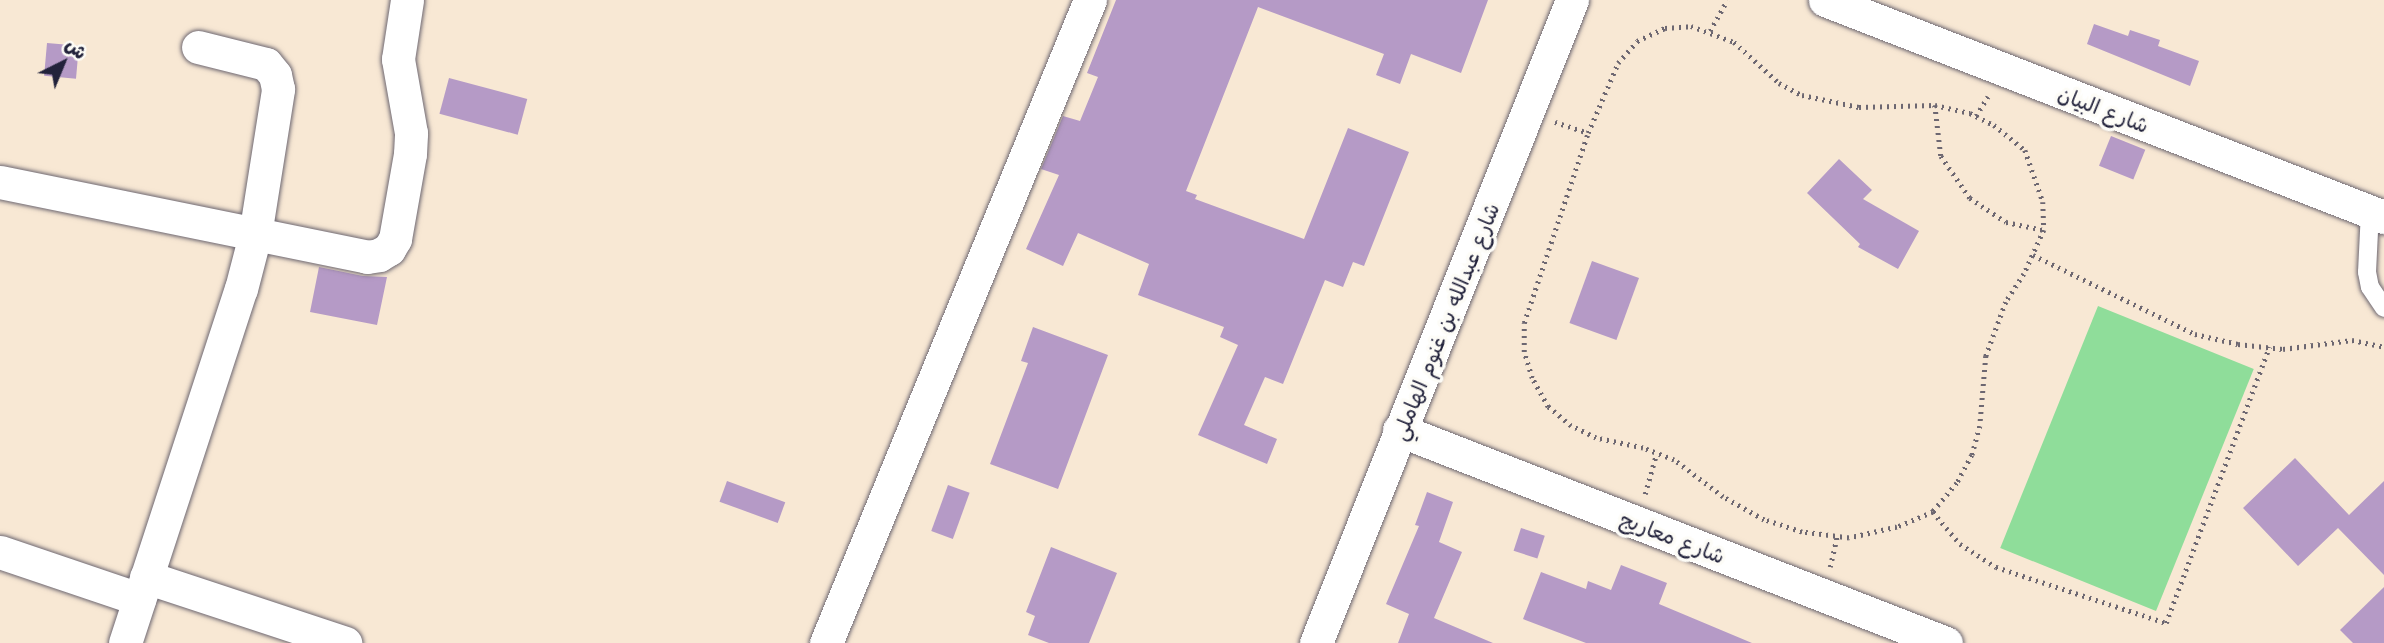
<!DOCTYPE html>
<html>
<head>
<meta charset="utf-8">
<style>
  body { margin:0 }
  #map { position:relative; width:2384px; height:643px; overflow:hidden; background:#f8e8d4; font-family:"Playpen Sans","Playpen Sans Arabic",sans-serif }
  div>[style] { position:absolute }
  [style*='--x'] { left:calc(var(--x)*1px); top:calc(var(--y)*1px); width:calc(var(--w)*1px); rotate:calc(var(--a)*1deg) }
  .green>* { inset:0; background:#8fdd9a; transform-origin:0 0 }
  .building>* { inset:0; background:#b59ac6; transform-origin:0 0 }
  .path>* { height:4.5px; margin-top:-2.25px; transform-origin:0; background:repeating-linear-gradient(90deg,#6d6771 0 2px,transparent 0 7px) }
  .roads { filter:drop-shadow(0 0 2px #6d6771) drop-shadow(0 0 2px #6d6771) }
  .service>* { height:18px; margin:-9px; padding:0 9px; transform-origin:9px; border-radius:9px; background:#fff }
  .minor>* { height:33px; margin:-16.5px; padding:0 16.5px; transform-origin:16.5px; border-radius:16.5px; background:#fff }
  span { translate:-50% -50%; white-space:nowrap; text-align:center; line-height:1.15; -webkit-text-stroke:7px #fdfcf7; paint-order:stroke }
  .street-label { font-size:21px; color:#22223b }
  .north { position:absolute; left:28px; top:28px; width:70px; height:70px; -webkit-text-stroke:5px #fdfcf7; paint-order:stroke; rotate:43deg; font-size:19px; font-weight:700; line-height:28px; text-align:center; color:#22223b }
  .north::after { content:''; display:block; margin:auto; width:24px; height:32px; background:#22223b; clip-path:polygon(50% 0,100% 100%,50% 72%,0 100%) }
</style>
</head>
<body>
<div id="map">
  <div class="green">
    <div style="left:2098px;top:306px;width:168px;height:261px;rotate:22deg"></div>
  </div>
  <div class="building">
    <div style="clip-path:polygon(1116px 0,1488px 0,1461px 73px,1411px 54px,1400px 84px,1376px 75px,1384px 54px,1258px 7px,1186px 191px,1197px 195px,1195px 199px,1304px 239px,1348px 128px,1409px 152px,1364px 266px,1353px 262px,1343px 287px,1325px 280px,1283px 384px,1265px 377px,1244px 425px,1277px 439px,1267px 464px,1198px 435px,1238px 345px,1220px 337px,1224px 327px,1138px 295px,1149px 264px,1078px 233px,1063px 266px,1026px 249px,1059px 175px,1041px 169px,1063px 116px,1080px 121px,1098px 77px,1087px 73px)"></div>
    <div style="clip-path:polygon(2094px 24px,2128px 36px,2130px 30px,2160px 40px,2158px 46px,2199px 61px,2190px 86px,2087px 44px)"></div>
    <div style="left:47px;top:43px;width:32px;height:33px;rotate:5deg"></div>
    <div style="left:449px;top:78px;width:81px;height:37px;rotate:15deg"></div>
    <div style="left:2111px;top:136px;width:37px;height:32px;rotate:22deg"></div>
    <div style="clip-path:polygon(1839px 159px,1872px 190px,1863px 199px,1919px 231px,1898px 269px,1858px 247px,1860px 244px,1807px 193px)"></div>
    <div style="left:1592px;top:261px;width:50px;height:66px;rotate:20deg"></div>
    <div style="clip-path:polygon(319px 267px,363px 276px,387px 277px,377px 325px,310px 312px)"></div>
    <div style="clip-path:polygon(1033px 327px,1108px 355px,1058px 489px,990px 464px,1028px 363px,1021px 361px)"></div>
    <div style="clip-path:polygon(2295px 458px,2349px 515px,2384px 481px,2384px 575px,2338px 528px,2298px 566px,2243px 508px)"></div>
    <div style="left:727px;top:481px;width:62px;height:22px;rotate:20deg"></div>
    <div style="left:948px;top:485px;width:23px;height:49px;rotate:20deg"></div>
    <div style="clip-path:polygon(1427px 492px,1453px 502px,1439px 542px,1462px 552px,1434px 618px,1493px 643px,1398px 643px,1409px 614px,1386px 604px,1419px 526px,1415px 525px)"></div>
    <div style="left:1521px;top:528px;width:25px;height:24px;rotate:18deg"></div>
    <div style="clip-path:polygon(1051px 547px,1117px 573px,1089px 643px,1049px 643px,1028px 635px,1035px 616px,1026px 612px)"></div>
    <div style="clip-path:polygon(1621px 565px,1667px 583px,1659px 604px,1752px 643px,1586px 643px,1523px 619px,1541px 572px,1586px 589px,1588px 581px,1611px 590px)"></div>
    <div style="clip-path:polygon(2384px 587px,2384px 643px,2353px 643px,2340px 630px)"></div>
  </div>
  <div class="path">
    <div style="--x:1691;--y:26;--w:46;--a:20.4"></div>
    <div style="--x:1734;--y:42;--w:61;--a:42.3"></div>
    <div style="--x:1779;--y:83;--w:26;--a:28"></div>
    <div style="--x:1802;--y:95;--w:58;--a:11.9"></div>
    <div style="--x:1859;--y:107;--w:76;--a:-1.5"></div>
    <div style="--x:1935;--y:105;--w:36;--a:13"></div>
    <div style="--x:1970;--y:113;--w:27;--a:27"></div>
    <div style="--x:1994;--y:125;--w:40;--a:39"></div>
    <div style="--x:2025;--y:150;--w:55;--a:70.9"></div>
    <div style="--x:2043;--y:202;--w:28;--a:88"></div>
    <div style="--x:2044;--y:230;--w:48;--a:114.4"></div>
    <div style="--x:2024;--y:274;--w:33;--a:123"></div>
    <div style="--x:2006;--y:302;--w:58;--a:110.3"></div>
    <div style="--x:1986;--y:356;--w:70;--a:94.9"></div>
    <div style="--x:1980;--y:426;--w:30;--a:105"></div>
    <div style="--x:1972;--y:455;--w:32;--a:118"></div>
    <div style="--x:1957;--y:483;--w:38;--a:130"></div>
    <div style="--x:1933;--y:512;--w:39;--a:157"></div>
    <div style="--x:1897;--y:527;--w:49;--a:167.1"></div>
    <div style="--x:1849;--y:538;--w:47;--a:-172.7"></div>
    <div style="--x:1802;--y:532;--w:40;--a:-162"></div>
    <div style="--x:1764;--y:520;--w:47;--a:-150.7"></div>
    <div style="--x:1723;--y:497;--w:61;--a:-142.9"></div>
    <div style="--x:1674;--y:460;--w:33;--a:-159"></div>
    <div style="--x:1643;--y:448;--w:48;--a:-168"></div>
    <div style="--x:1596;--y:438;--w:28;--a:-154"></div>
    <div style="--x:1571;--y:426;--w:30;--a:-140"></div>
    <div style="--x:1548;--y:407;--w:33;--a:-119"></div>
    <div style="--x:1532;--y:378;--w:27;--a:-107"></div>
    <div style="--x:1524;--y:352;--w:29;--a:-90"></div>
    <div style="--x:1524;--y:323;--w:200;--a:-71.4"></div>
    <div style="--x:1588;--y:133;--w:76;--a:-66.8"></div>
    <div style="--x:1618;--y:63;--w:29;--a:-49"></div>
    <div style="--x:1637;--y:41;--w:31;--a:-25"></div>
    <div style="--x:1665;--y:28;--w:26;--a:-4"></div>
    <div style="--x:1710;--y:31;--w:35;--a:-61"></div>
    <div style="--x:1935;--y:105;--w:51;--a:83.3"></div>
    <div style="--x:1941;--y:156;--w:51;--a:55.4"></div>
    <div style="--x:1970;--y:198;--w:43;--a:33.7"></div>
    <div style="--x:2006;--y:222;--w:39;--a:12"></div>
    <div style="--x:1976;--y:116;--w:23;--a:-59"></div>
    <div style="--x:1555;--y:122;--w:35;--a:18"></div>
    <div style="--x:2033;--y:255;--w:180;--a:26"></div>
    <div style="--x:2195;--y:334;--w:44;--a:13.1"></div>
    <div style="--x:2238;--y:344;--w:45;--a:6.3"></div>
    <div style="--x:2283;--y:349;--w:70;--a:-7.4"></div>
    <div style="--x:2352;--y:340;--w:33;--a:12"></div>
    <div style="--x:1645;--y:494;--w:41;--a:-74.2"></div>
    <div style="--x:1933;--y:512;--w:42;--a:49.8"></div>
    <div style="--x:1960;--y:544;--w:43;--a:32.6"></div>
    <div style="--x:1996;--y:567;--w:179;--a:18.2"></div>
    <div style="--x:2166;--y:623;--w:295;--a:-69.5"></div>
    <div style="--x:1830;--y:567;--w:32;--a:-77"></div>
  </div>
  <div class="roads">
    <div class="service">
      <div style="--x:2370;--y:211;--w:61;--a:92.8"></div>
      <div style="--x:2367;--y:272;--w:15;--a:79"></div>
      <div style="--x:2370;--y:287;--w:25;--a:56"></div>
    </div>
    <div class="minor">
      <div style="--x:1825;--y:0;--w:600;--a:21.22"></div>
      <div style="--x:0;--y:182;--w:375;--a:11.5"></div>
      <div style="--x:367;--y:257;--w:12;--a:-9"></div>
      <div style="--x:379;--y:255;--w:12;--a:-31"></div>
      <div style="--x:389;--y:249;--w:12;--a:-59"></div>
      <div style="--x:395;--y:239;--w:86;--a:-80"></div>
      <div style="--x:410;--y:154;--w:21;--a:-87"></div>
      <div style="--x:411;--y:133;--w:75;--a:-100"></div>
      <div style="--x:398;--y:59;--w:60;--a:-81.3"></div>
      <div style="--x:1399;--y:430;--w:587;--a:21.28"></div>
      <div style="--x:0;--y:552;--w:147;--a:18.7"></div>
      <div style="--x:146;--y:577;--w:210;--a:18.3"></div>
      <div style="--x:125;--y:643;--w:373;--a:-71.9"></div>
      <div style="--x:241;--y:289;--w:56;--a:-75.5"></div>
      <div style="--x:255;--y:235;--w:148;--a:-81"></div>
      <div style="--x:278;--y:89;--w:14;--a:-102"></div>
      <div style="--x:275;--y:75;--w:14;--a:-129"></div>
      <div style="--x:266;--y:64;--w:70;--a:-166"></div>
      <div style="--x:826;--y:643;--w:695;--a:-67.68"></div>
      <div style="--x:1316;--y:643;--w:692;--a:-68.29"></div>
    </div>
  </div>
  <div class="street-label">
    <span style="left:2104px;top:108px;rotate:21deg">شارع البيان</span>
    <span style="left:1444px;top:321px;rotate:-68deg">شارع عبدالله بن غنوم الهاملي</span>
    <span style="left:1673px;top:536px;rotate:21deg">شارع معاريج</span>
  </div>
  <div class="north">ش</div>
</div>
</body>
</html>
